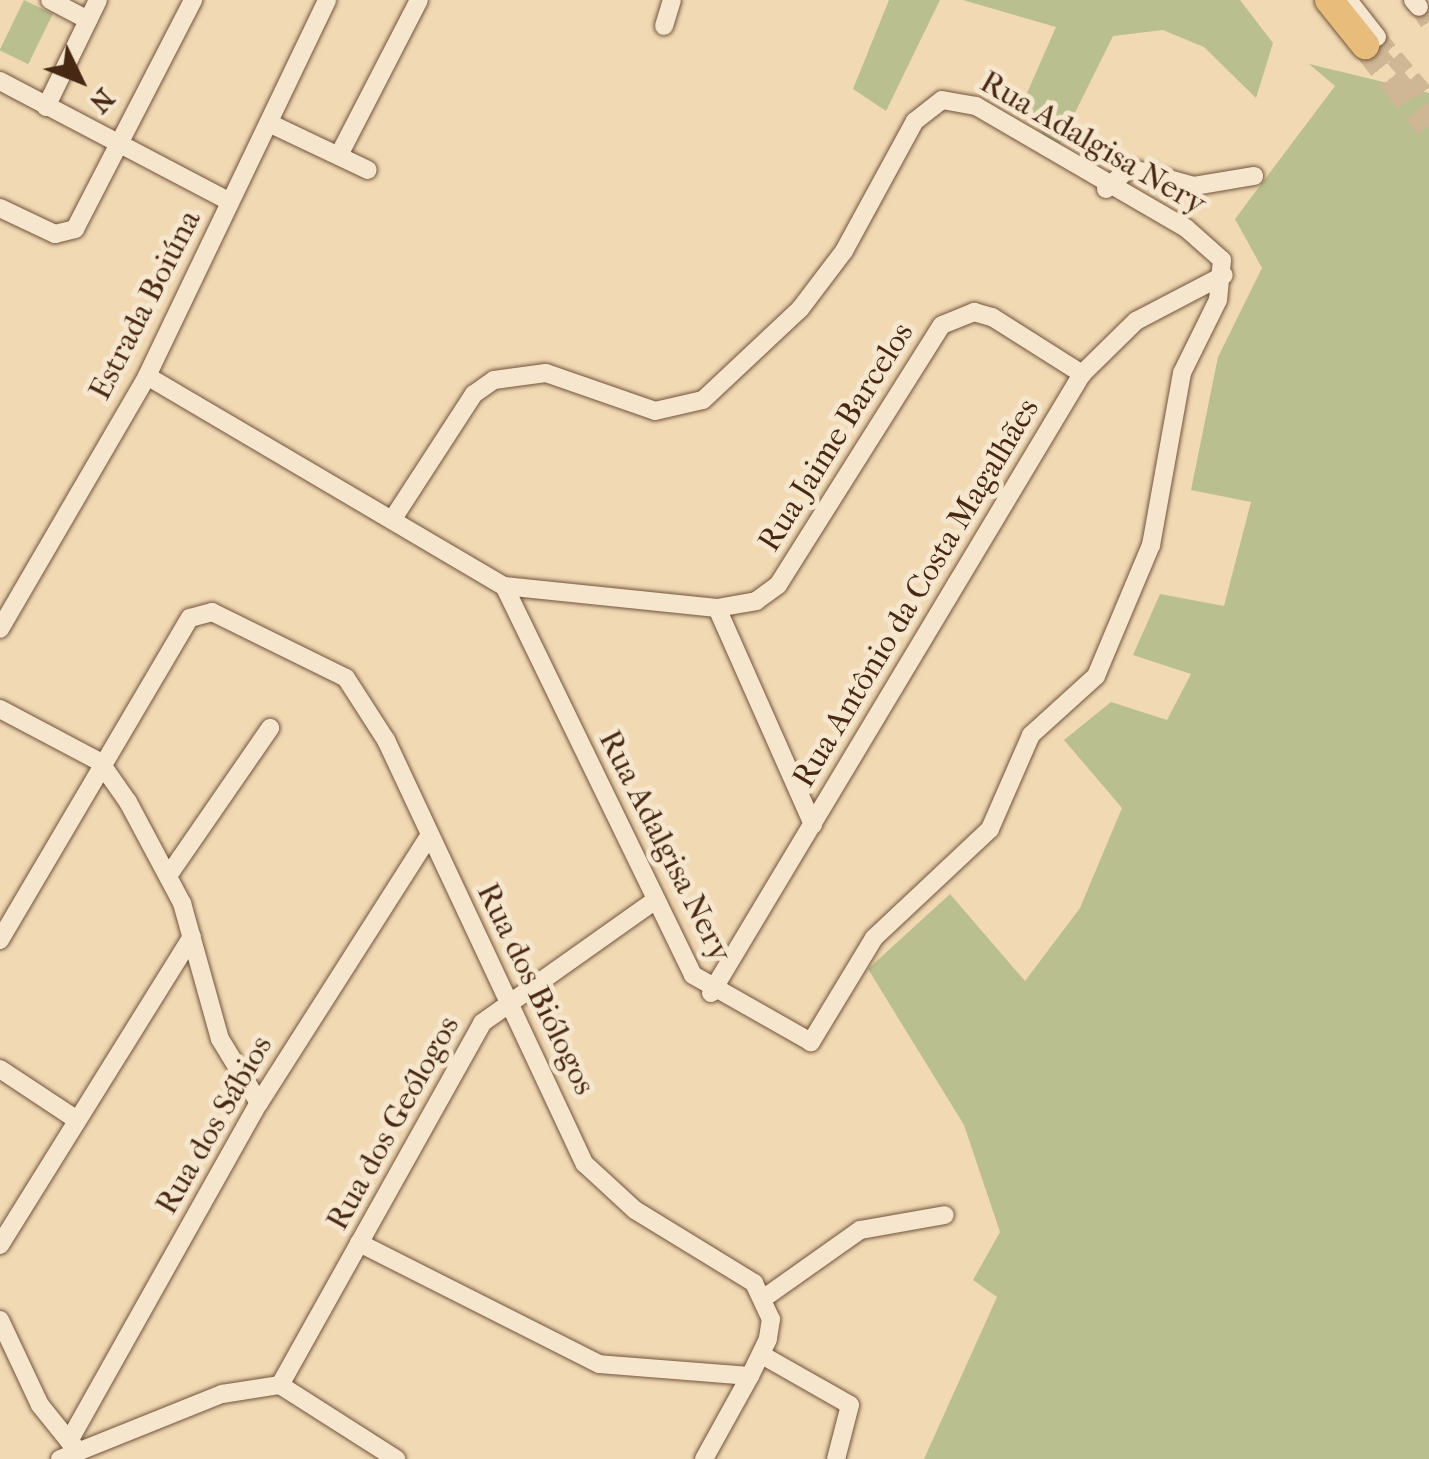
<!DOCTYPE html>
<html>
<head>
<meta charset="utf-8">
<style>
  body { margin:0 }
  #map { position:relative; width:1429px; height:1459px; overflow:hidden; background:#f1d9b4; font-family:"IM FELL French Canon",serif }
  div>[style] { position:absolute }
  [style*='--x'] { left:calc(var(--x)*1px); top:calc(var(--y)*1px); width:calc(var(--w)*1px); rotate:calc(var(--a)*1deg) }
  .green>* { inset:0; background:#b9bf8e; transform-origin:0 0 }
  .minor-tunnel>* { height:18px; margin-top:-9px; transform-origin:0; background:repeating-linear-gradient(90deg,#cfb694 0 18px,transparent 0 27px) }
  .highway-tunnel>* { height:28px; margin-top:-14px; transform-origin:0; background:repeating-linear-gradient(90deg,#cfb694 0 28px,transparent 0 42px) }
  .roads { filter:drop-shadow(0 0 2px #72543c) drop-shadow(0 0 2px #72543c) }
  .minor>* { height:18px; margin:-9px; padding:0 9px; transform-origin:9px; border-radius:9px; background:#f6e6ce }
  .highway>* { height:28px; margin:-14px; padding:0 14px; transform-origin:14px; border-radius:14px; background:#e8bc7a }
  span { translate:-50% -50%; white-space:nowrap; text-align:center; line-height:1.15; -webkit-text-stroke:10px #f6e6ce; paint-order:stroke }
  .street-label { font-size:32px; color:#472814 }
  .north { position:absolute; left:30px; top:30px; width:100px; height:100px; -webkit-text-stroke:8px #f6e6ce; paint-order:stroke; rotate:133deg; font-size:28px; font-weight:700; line-height:40px; text-align:center; color:#472814 }
  .north::after { content:''; display:block; margin:auto; width:35px; height:45px; background:#472814; clip-path:polygon(50% 0,100% 100%,50% 72%,0 100%) }
</style>
</head>
<body>
<div id="map">
  <div class="green">
    <div style="left:24px;top:0;width:32px;height:56px;rotate:26deg"></div>
    <div style="clip-path:polygon(889px 0,940px 0,886px 111px,853px 89px)"></div>
    <div style="clip-path:polygon(963px 0,1240px 0,1273px 43px,1256px 98px,1204px 47px,1163px 30px,1113px 36px,1057px 149px,1020px 109px,1056px 27px)"></div>
    <div style="clip-path:polygon(1309px 64px,1429px 93px,1429px 1459px,924px 1459px,997px 1297px,973px 1280px,1000px 1232px,964px 1125px,868px 969px,950px 894px,1025px 981px,1080px 908px,1122px 808px,1064px 740px,1111px 702px,1167px 720px,1191px 674px,1133px 655px,1160px 594px,1224px 606px,1251px 502px,1191px 490px,1218px 357px,1262px 268px,1235px 219px,1335px 86px)"></div>
  </div>
  <div class="minor-tunnel">
    <div style="--x:1419;--y:7;--w:19;--a:58"></div>
    <div style="--x:1377;--y:37;--w:81;--a:50"></div>
  </div>
  <div class="highway-tunnel">
    <div style="--x:1365;--y:45;--w:103;--a:51.7"></div>
  </div>
  <div class="roads">
    <div class="minor">
      <div style="--x:50;--y:0;--w:43;--a:27.8"></div>
      <div style="--x:1348;--y:0;--w:47;--a:51.9"></div>
      <div style="--x:1413;--y:0;--w:9;--a:49"></div>
      <div style="--x:664;--y:26;--w:27;--a:-73"></div>
      <div style="--x:0;--y:81;--w:260;--a:27.7"></div>
      <div style="--x:46;--y:107;--w:119;--a:-64.1"></div>
      <div style="--x:271;--y:124;--w:107;--a:25.4"></div>
      <div style="--x:339;--y:155;--w:174;--a:-62.7"></div>
      <div style="--x:1106;--y:189;--w:31;--a:-42"></div>
      <div style="--x:1129;--y:168;--w:67;--a:15.5"></div>
      <div style="--x:1194;--y:186;--w:61;--a:-9.5"></div>
      <div style="--x:0;--y:208;--w:61;--a:25.3"></div>
      <div style="--x:55;--y:234;--w:21;--a:-14"></div>
      <div style="--x:75;--y:229;--w:258;--a:-62.7"></div>
      <div style="--x:147;--y:376;--w:414;--a:30.5"></div>
      <div style="--x:504;--y:586;--w:214;--a:5.9"></div>
      <div style="--x:717;--y:608;--w:40;--a:-10"></div>
      <div style="--x:756;--y:601;--w:27;--a:-36"></div>
      <div style="--x:778;--y:585;--w:307;--a:-57.8"></div>
      <div style="--x:942;--y:325;--w:35;--a:-22"></div>
      <div style="--x:974;--y:312;--w:19;--a:16"></div>
      <div style="--x:992;--y:317;--w:107;--a:32.3"></div>
      <div style="--x:394;--y:517;--w:147;--a:-57"></div>
      <div style="--x:474;--y:394;--w:24;--a:-35"></div>
      <div style="--x:494;--y:380;--w:52;--a:-7.7"></div>
      <div style="--x:546;--y:373;--w:115;--a:19.2"></div>
      <div style="--x:655;--y:411;--w:49;--a:-12.9"></div>
      <div style="--x:703;--y:400;--w:133;--a:-43.2"></div>
      <div style="--x:800;--y:309;--w:73;--a:-52.8"></div>
      <div style="--x:844;--y:251;--w:148;--a:-61.4"></div>
      <div style="--x:915;--y:121;--w:34;--a:-38"></div>
      <div style="--x:942;--y:100;--w:35;--a:10"></div>
      <div style="--x:976;--y:106;--w:243;--a:30.2"></div>
      <div style="--x:1186;--y:228;--w:48;--a:41.6"></div>
      <div style="--x:1222;--y:260;--w:40;--a:95.7"></div>
      <div style="--x:1218;--y:300;--w:81;--a:116.3"></div>
      <div style="--x:1182;--y:373;--w:175;--a:100.2"></div>
      <div style="--x:1151;--y:545;--w:142;--a:112.8"></div>
      <div style="--x:1096;--y:676;--w:88;--a:137.8"></div>
      <div style="--x:1031;--y:735;--w:103;--a:113.6"></div>
      <div style="--x:990;--y:829;--w:159;--a:136.8"></div>
      <div style="--x:874;--y:938;--w:122;--a:121.2"></div>
      <div style="--x:811;--y:1042;--w:136;--a:-150.4"></div>
      <div style="--x:693;--y:975;--w:432;--a:-115.9"></div>
      <div style="--x:717;--y:608;--w:237;--a:66.1"></div>
      <div style="--x:0;--y:629;--w:293;--a:-59.8"></div>
      <div style="--x:147;--y:376;--w:417;--a:-64.4"></div>
      <div style="--x:0;--y:709;--w:113;--a:27.9"></div>
      <div style="--x:100;--y:762;--w:49;--a:55"></div>
      <div style="--x:128;--y:802;--w:115;--a:61.9"></div>
      <div style="--x:182;--y:903;--w:141;--a:74.4"></div>
      <div style="--x:220;--y:1039;--w:75;--a:58.6"></div>
      <div style="--x:168;--y:876;--w:180;--a:-55.4"></div>
      <div style="--x:0;--y:940;--w:374;--a:-59.5"></div>
      <div style="--x:190;--y:618;--w:23;--a:-15"></div>
      <div style="--x:212;--y:612;--w:149;--a:26.2"></div>
      <div style="--x:346;--y:678;--w:74;--a:57.2"></div>
      <div style="--x:386;--y:740;--w:468;--a:64.9"></div>
      <div style="--x:585;--y:1164;--w:68;--a:42.6"></div>
      <div style="--x:635;--y:1210;--w:140;--a:31.5"></div>
      <div style="--x:754;--y:1283;--w:40;--a:65"></div>
      <div style="--x:771;--y:1319;--w:20;--a:99"></div>
      <div style="--x:768;--y:1339;--w:41;--a:115.9"></div>
      <div style="--x:750;--y:1376;--w:151;--a:-175.5"></div>
      <div style="--x:599;--y:1364;--w:269;--a:-153.2"></div>
      <div style="--x:711;--y:993;--w:722;--a:-59.06"></div>
      <div style="--x:1082;--y:374;--w:76;--a:-44.5"></div>
      <div style="--x:1136;--y:321;--w:99;--a:-27.6"></div>
      <div style="--x:0;--y:1069;--w:89;--a:33.5"></div>
      <div style="--x:0;--y:1245;--w:363;--a:-58.1"></div>
      <div style="--x:764;--y:1298;--w:118;--a:-35.3"></div>
      <div style="--x:860;--y:1230;--w:86;--a:-10"></div>
      <div style="--x:0;--y:1320;--w:94;--a:64.8"></div>
      <div style="--x:40;--y:1405;--w:46;--a:51.1"></div>
      <div style="--x:762;--y:1355;--w:101;--a:29.6"></div>
      <div style="--x:850;--y:1405;--w:56;--a:104.5"></div>
      <div style="--x:280;--y:1385;--w:415;--a:-60.8"></div>
      <div style="--x:482;--y:1023;--w:213;--a:-35.3"></div>
      <div style="--x:78;--y:1450;--w:13;--a:-135"></div>
      <div style="--x:69;--y:1441;--w:388;--a:-60.7"></div>
      <div style="--x:259;--y:1103;--w:317;--a:-57.5"></div>
      <div style="--x:60;--y:1459;--w:175;--a:-21.9"></div>
      <div style="--x:222;--y:1394;--w:59;--a:-8.8"></div>
      <div style="--x:280;--y:1385;--w:138;--a:32.5"></div>
      <div style="--x:704;--y:1459;--w:95;--a:-61"></div>
    </div>
    <div class="highway">
      <div style="--x:1329;--y:0;--w:58;--a:51.3"></div>
    </div>
  </div>
  <div class="street-label">
    <span style="left:1093px;top:143px;rotate:30deg">Rua Adalgisa Nery</span>
    <span style="left:145px;top:305px;rotate:-63deg">Estrada Boiúna</span>
    <span style="left:836px;top:437px;rotate:-58deg">Rua Jaime Barcelos</span>
    <span style="left:916px;top:593px;rotate:-59deg">Rua Antônio da Costa Magalhães</span>
    <span style="left:665px;top:846px;rotate:63deg">Rua Adalgisa Nery</span>
    <span style="left:536px;top:989px;rotate:64deg">Rua dos Biólogos</span>
    <span style="left:393px;top:1123px;rotate:-61deg">Rua dos Geólogos</span>
    <span style="left:214px;top:1125px;rotate:-60deg">Rua dos Sábios</span>
  </div>
  <div class="north">N</div>
</div>
</body>
</html>
